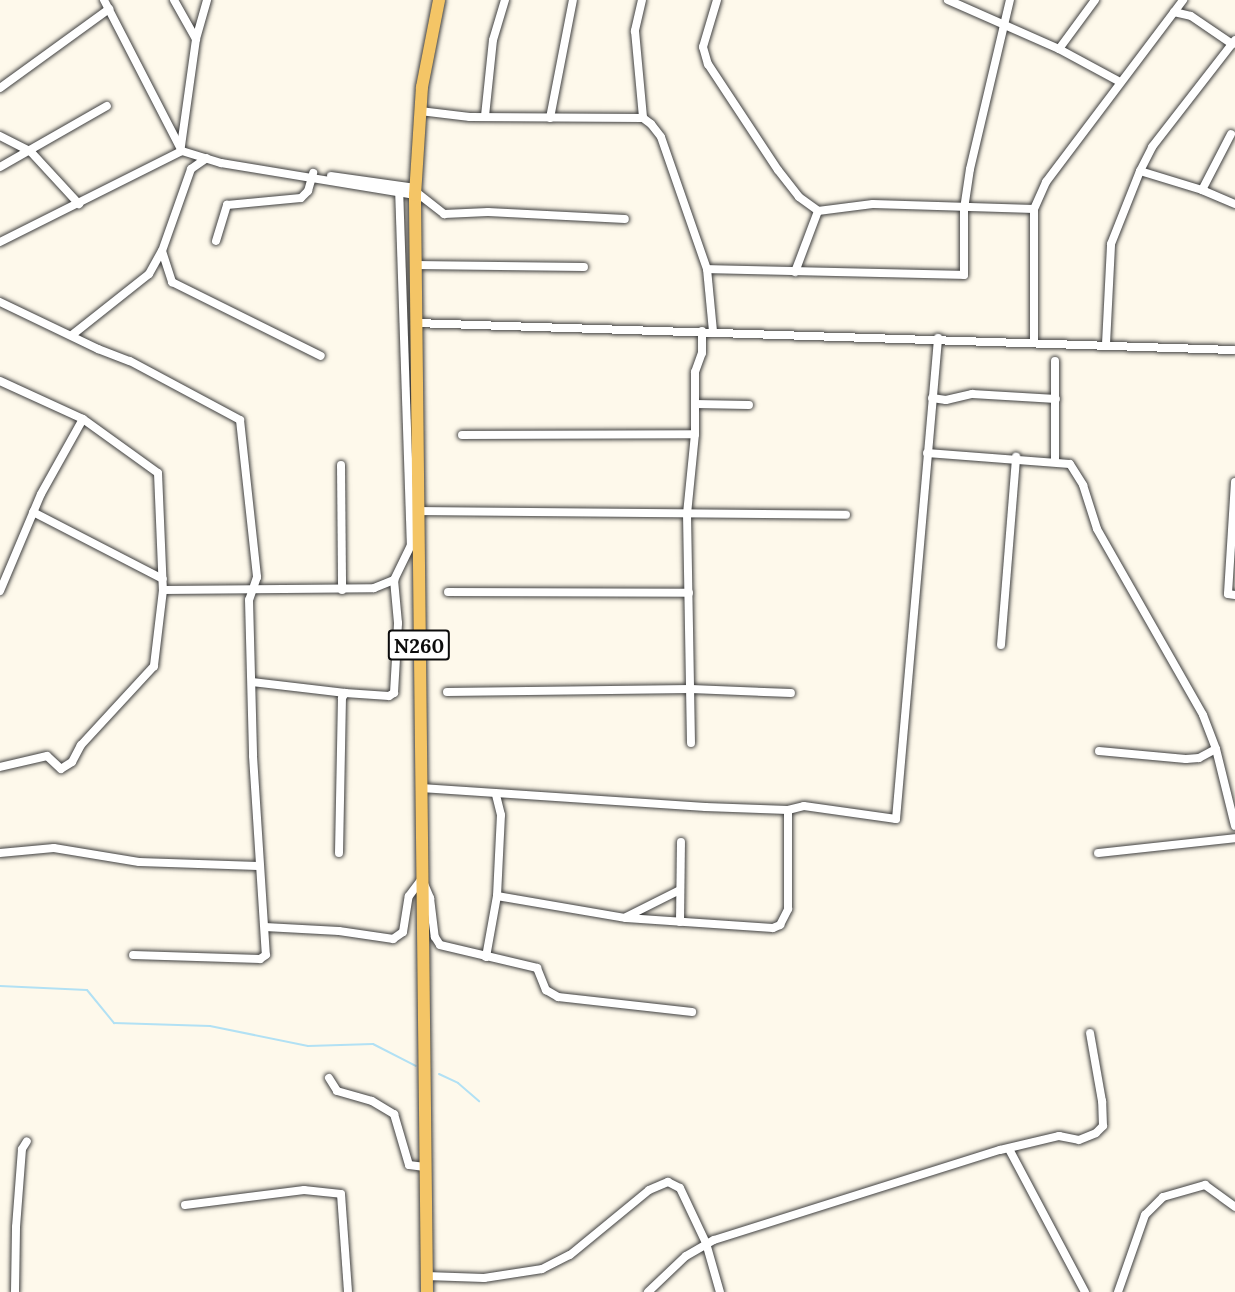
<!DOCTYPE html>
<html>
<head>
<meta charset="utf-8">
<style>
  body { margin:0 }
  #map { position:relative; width:1235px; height:1292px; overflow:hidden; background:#fef9eb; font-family:Lora,serif }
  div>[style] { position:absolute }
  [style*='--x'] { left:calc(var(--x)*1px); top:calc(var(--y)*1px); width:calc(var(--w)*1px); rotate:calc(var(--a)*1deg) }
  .stream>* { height:2px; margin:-1px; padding:0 1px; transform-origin:1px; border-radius:1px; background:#b2e1f4 }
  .roads { filter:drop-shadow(0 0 2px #3f3f3f) drop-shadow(0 0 2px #3f3f3f) }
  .street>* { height:8px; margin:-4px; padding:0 4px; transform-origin:4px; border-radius:4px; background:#fff }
  .primary>* { height:12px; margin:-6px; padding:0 6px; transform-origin:6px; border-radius:6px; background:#f4c566 }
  span { translate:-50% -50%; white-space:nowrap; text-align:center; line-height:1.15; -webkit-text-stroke:6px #fff; paint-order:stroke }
  .shield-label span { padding:2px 4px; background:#fff; border:2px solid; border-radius:4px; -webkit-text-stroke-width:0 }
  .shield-label { font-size:20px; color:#0c0c0c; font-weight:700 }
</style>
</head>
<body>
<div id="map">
  <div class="stream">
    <div style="--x:0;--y:986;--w:87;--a:2.6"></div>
    <div style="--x:87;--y:990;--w:43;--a:50.7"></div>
    <div style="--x:114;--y:1023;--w:96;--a:1.8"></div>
    <div style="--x:210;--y:1026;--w:100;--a:11.5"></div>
    <div style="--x:308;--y:1046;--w:65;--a:-1.8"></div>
    <div style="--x:373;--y:1044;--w:48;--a:27.1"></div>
    <div style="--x:439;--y:1074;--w:21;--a:25"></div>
    <div style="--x:458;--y:1083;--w:28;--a:41"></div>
  </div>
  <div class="roads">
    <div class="street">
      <div style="--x:104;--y:0;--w:170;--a:62.7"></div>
      <div style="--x:174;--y:0;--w:45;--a:60.6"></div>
      <div style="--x:642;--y:0;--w:32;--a:103"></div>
      <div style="--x:635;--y:31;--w:87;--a:84.7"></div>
      <div style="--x:717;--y:0;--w:49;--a:106.6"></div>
      <div style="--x:703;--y:47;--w:18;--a:74"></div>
      <div style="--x:708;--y:64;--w:127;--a:56.6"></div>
      <div style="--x:778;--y:170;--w:34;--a:52"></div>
      <div style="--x:799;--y:197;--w:24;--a:36"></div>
      <div style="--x:818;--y:211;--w:55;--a:-7.3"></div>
      <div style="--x:873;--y:204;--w:161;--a:1.8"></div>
      <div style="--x:948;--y:0;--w:121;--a:23.8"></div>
      <div style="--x:1059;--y:49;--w:69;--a:28.4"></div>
      <div style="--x:1174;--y:12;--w:17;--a:13"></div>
      <div style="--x:1191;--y:16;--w:50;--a:34.3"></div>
      <div style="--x:1059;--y:49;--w:61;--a:-53.7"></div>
      <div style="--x:0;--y:88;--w:135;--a:-35.9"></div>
      <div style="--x:420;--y:111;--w:50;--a:6.8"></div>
      <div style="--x:470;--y:117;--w:173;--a:0.3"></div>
      <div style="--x:643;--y:118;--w:10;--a:37"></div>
      <div style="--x:651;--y:124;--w:16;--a:52"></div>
      <div style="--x:661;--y:137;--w:140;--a:70.8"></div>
      <div style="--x:707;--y:269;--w:62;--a:84.5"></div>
      <div style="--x:485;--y:116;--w:76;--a:-84"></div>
      <div style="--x:493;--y:40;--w:42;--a:-73.3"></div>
      <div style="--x:550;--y:118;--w:120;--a:-79"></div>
      <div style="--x:0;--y:136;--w:35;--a:27"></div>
      <div style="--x:31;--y:152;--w:71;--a:47.3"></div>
      <div style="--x:181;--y:146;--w:108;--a:-82"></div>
      <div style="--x:196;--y:39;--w:41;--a:-74.2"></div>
      <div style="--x:0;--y:167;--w:123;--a:-29.7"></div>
      <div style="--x:1140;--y:171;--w:65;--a:17"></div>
      <div style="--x:1202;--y:190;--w:63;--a:-62.6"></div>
      <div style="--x:331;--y:176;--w:85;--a:8.1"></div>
      <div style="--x:399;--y:187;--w:359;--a:88.1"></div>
      <div style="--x:1202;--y:190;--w:36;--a:23"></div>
      <div style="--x:416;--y:192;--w:36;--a:38"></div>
      <div style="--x:444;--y:214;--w:44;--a:-2.6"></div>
      <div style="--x:488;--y:212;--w:137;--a:2.9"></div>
      <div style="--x:216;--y:241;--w:38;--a:-73"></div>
      <div style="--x:227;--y:205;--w:74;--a:-5.4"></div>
      <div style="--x:301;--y:198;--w:10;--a:-45"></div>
      <div style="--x:308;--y:191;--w:19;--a:-74"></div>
      <div style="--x:0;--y:242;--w:203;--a:-26.6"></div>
      <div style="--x:182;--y:151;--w:41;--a:17.1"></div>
      <div style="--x:221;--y:163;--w:197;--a:9.4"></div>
      <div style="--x:162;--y:251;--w:33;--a:72"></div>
      <div style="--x:172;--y:282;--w:166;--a:26.4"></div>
      <div style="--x:415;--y:265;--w:169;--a:0.7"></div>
      <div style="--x:707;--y:269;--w:257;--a:1.3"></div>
      <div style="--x:964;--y:275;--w:66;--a:-90"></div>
      <div style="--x:964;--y:209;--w:40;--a:-81.5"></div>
      <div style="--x:970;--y:169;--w:174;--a:-76.7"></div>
      <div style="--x:795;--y:272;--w:65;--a:-69.3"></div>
      <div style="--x:0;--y:302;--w:109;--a:25.6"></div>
      <div style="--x:98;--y:349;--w:34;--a:21"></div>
      <div style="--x:130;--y:361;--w:125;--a:28.2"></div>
      <div style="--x:240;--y:420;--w:158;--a:83.8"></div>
      <div style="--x:257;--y:577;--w:24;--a:109"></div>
      <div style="--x:249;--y:600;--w:156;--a:88.5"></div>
      <div style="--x:253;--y:756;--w:199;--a:86.3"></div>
      <div style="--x:266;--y:955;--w:7;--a:146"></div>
      <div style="--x:260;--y:959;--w:127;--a:-178.2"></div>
      <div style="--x:415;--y:323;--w:820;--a:1.89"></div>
      <div style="--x:72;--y:335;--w:98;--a:-38.4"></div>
      <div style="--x:149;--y:274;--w:26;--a:-61"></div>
      <div style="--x:162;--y:251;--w:87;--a:-70.5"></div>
      <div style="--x:191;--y:169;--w:19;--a:-35"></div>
      <div style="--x:1034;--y:342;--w:133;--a:-90"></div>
      <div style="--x:1034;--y:209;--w:30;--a:-66"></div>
      <div style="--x:1046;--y:182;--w:228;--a:-53"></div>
      <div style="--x:1106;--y:344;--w:100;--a:-87.1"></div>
      <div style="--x:1111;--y:244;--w:79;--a:-68.3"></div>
      <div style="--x:1140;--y:171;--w:27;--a:-63"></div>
      <div style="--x:1152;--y:147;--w:135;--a:-52.2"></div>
      <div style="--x:0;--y:381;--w:91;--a:24.6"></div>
      <div style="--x:83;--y:419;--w:92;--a:35.8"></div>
      <div style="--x:158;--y:473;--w:117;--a:87.6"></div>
      <div style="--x:163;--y:590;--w:77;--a:96.8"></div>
      <div style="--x:154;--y:666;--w:108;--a:132.7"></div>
      <div style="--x:81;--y:745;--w:19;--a:118"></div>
      <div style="--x:72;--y:762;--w:13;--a:148"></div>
      <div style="--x:61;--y:769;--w:19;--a:-137"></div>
      <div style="--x:47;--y:756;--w:48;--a:166.8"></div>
      <div style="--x:932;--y:398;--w:14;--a:8"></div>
      <div style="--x:946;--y:400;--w:27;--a:-13"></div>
      <div style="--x:972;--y:394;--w:84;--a:3.4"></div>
      <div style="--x:695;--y:404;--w:54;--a:1.1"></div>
      <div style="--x:462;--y:435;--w:233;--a:-0.2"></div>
      <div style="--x:927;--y:453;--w:143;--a:4.4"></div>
      <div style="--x:1070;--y:464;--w:25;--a:58"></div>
      <div style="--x:1083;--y:485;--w:46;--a:72.3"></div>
      <div style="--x:1097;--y:529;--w:214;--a:60.3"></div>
      <div style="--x:1203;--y:715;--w:36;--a:69"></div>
      <div style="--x:1216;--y:749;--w:79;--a:76.1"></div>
      <div style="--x:1055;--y:460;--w:99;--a:-90"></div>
      <div style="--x:341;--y:465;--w:125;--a:89.5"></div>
      <div style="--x:1235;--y:482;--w:112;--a:93.6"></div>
      <div style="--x:1228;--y:594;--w:7;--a:8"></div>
      <div style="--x:418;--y:511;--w:428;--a:0.5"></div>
      <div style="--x:33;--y:512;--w:146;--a:27.3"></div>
      <div style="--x:163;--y:590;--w:211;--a:-0.5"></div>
      <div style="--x:374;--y:588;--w:22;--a:-22"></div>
      <div style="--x:394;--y:580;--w:43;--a:-64"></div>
      <div style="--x:0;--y:591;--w:105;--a:-67.1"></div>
      <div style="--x:41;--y:494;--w:86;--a:-60.8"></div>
      <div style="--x:448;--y:592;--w:241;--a:0.2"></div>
      <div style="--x:1001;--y:645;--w:189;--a:-85.4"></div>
      <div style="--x:252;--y:682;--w:94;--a:6.7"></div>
      <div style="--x:447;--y:692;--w:244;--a:-0.7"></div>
      <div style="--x:691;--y:689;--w:100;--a:2.3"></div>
      <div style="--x:691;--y:743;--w:229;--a:-91"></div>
      <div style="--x:687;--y:514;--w:80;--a:-84.3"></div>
      <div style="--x:695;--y:434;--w:62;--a:-90"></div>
      <div style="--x:695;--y:372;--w:20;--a:-70"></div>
      <div style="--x:702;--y:353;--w:22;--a:-90"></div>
      <div style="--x:1099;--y:751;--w:87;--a:5.3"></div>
      <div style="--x:1186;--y:759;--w:13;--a:-4"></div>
      <div style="--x:1199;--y:758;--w:19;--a:-28"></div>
      <div style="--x:421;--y:788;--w:285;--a:3.8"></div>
      <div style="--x:705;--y:807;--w:83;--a:2.1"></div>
      <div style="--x:788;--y:810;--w:16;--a:-14"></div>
      <div style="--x:804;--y:806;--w:93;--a:8"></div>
      <div style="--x:896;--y:819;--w:483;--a:-85"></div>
      <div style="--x:0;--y:853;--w:54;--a:-5.3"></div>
      <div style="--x:54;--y:848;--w:86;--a:9.4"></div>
      <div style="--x:139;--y:862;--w:119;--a:1.9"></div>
      <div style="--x:339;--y:853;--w:155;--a:-88.9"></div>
      <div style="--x:342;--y:698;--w:6;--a:-59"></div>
      <div style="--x:345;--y:693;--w:44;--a:3.9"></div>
      <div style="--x:389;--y:696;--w:6;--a:-31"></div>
      <div style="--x:394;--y:693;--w:70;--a:-86.7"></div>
      <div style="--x:398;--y:623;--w:43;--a:-95.3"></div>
      <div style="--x:1098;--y:853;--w:138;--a:-6.2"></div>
      <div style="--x:497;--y:896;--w:131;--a:9.7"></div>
      <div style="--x:626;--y:918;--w:147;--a:3.9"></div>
      <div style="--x:773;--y:928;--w:8;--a:-23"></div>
      <div style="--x:780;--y:925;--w:18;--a:-63"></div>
      <div style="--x:788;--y:909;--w:99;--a:-90"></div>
      <div style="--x:626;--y:917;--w:58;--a:-26.6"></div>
      <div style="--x:680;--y:922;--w:80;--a:-89.3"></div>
      <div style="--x:265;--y:927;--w:74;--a:3.1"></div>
      <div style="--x:339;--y:931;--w:55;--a:8.4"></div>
      <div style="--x:393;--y:939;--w:12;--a:-35"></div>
      <div style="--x:403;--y:932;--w:36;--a:-81"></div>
      <div style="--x:409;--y:896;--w:21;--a:-53"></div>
      <div style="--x:422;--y:879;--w:21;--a:67"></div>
      <div style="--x:430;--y:898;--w:39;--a:83"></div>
      <div style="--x:435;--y:937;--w:9;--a:58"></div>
      <div style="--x:440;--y:945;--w:100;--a:13.3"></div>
      <div style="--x:537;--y:968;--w:24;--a:68"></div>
      <div style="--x:546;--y:990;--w:14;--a:30"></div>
      <div style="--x:558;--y:997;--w:135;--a:6.4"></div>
      <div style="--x:486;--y:957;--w:62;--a:-79.8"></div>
      <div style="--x:497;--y:896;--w:81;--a:-87.2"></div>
      <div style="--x:501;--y:815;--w:21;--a:-104"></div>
      <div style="--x:329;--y:1078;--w:15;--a:58"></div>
      <div style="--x:337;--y:1091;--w:36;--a:16"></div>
      <div style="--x:372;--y:1101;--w:26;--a:31"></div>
      <div style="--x:394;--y:1114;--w:53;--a:73.6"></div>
      <div style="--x:409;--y:1165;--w:16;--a:7"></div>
      <div style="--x:1009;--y:1149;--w:162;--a:62"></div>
      <div style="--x:185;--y:1205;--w:120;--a:-7.2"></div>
      <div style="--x:304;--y:1190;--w:37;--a:6"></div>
      <div style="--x:341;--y:1194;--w:98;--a:85.9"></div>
      <div style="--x:426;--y:1276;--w:58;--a:2"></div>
      <div style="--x:484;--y:1278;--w:59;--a:-8.8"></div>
      <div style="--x:542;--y:1269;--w:31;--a:-27"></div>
      <div style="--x:570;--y:1255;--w:102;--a:-39.4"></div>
      <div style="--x:649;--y:1190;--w:21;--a:-23"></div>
      <div style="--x:668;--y:1182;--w:13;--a:27"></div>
      <div style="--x:680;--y:1188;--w:61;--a:64.7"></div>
      <div style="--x:706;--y:1243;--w:51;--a:74.1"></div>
      <div style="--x:15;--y:1292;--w:65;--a:-89.1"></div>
      <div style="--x:16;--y:1227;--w:78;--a:-85.6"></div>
      <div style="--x:22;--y:1149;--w:9;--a:-58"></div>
      <div style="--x:648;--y:1292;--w:52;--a:-43.5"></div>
      <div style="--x:686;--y:1256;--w:32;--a:-30"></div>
      <div style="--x:714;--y:1240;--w:300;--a:-17.5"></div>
      <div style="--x:1000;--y:1150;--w:61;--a:-13.3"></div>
      <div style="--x:1059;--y:1136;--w:20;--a:11"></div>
      <div style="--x:1079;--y:1140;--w:18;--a:-22"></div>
      <div style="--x:1096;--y:1133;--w:10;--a:-45"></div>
      <div style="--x:1103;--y:1126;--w:25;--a:-92"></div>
      <div style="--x:1102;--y:1101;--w:69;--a:-100"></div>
      <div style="--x:1118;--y:1292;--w:82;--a:-70.7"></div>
      <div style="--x:1145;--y:1215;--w:25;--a:-45"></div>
      <div style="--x:1163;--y:1197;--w:44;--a:-15.9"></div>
      <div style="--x:1205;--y:1185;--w:37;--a:36"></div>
    </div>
    <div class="primary">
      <div style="--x:427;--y:1292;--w:1097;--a:-90.63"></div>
      <div style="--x:415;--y:195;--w:108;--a:-86.3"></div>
      <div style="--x:422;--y:87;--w:89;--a:-78.9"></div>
    </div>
  </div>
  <div class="shield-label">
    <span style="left:419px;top:645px">N260</span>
  </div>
</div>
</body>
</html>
